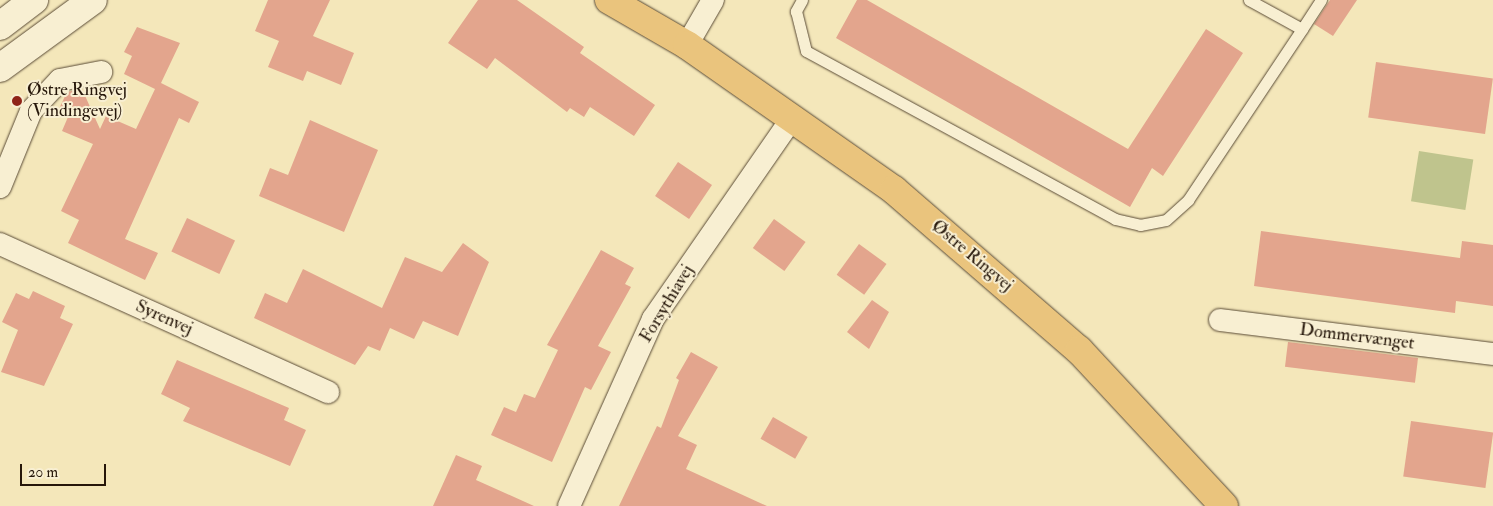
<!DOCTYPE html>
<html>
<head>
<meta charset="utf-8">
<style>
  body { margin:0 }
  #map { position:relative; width:1493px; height:506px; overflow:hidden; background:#f4e7ba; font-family:"IM FELL Double Pica",serif }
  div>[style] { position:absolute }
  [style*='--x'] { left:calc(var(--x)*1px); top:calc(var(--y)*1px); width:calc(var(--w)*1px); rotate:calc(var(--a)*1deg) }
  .green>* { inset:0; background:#bfc48d; transform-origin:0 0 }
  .building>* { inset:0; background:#e3a58d; transform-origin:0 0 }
  .roads { filter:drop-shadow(0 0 1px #5a4b36) drop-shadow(0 0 1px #5a4b36) }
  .service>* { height:11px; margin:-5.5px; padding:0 5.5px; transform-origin:5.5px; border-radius:5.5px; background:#f8efd2 }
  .minor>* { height:22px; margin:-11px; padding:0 11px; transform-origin:11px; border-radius:11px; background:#f8efd2 }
  .secondary>* { height:28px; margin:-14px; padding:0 14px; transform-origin:14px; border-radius:14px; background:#f8efd2 }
  .primary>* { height:28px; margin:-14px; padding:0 14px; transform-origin:14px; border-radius:14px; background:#eac47d }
  .dots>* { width:14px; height:14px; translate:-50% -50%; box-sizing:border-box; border:2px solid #f8efd2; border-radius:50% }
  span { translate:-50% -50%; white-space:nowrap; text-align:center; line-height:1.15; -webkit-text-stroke:4px #f8efd2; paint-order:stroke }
  .poi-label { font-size:18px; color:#26170a }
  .left { translate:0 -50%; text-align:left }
  .street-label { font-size:18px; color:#26170a }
  .scale { position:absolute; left:20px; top:464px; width:86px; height:22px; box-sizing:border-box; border:2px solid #26170a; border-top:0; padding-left:6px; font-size:15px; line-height:18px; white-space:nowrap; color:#26170a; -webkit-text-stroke:4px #f8efd2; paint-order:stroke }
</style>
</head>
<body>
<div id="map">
  <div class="green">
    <div style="left:1419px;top:151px;width:55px;height:51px;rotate:9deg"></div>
  </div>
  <div class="building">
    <div style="clip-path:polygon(268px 0,330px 0,313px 36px,354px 53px,341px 85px,307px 71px,303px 81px,268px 67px,279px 41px,255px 31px)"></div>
    <div style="clip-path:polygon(478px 0,517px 0,584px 47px,580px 53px,655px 105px,634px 136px,590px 107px,584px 117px,570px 108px,567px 112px,495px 58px,487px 69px,448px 43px)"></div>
    <div style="clip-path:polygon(857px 0,867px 0,1128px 149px,1206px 29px,1243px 53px,1163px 176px,1152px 168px,1130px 207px,836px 38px)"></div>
    <div style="clip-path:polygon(1330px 0,1357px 0,1333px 36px,1314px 24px)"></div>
    <div style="clip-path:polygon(137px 27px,180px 43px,161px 83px,199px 102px,189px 123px,179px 118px,125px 239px,158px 253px,145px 280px,68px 243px,79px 220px,61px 211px,93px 144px,62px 131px,68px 117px,57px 113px,67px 92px,82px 89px,100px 129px,106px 116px,136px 129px,155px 89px,124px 74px,132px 56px,124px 52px)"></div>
    <div style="left:1376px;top:62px;width:118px;height:56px;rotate:8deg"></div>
    <div style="clip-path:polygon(310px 120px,378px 150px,344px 232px,259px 196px,270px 168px,288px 175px)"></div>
    <div style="left:678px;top:162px;width:41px;height:41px;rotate:34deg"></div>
    <div style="left:187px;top:218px;width:53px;height:37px;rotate:25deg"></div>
    <div style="left:774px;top:219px;width:39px;height:36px;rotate:36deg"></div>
    <div style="clip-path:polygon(1261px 231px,1460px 258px,1462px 241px,1493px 245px,1493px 306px,1456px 301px,1455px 313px,1254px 286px)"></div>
    <div style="clip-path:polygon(463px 243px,489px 262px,458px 336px,423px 321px,414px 339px,390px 328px,380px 351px,368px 346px,355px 365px,254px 318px,265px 293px,287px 303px,303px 269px,382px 308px,405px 257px,442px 272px)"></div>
    <div style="left:859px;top:244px;width:34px;height:38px;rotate:36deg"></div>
    <div style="clip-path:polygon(601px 250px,634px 268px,625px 284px,631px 287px,598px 346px,611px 352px,591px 390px,585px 387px,552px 462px,491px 435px,504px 407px,516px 412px,524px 394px,535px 398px,558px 350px,547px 345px)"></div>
    <div style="clip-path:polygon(33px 291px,65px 306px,60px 318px,73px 324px,44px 386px,1px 372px,18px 330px,2px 322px,16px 293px,29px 299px)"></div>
    <div style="clip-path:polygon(872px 300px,889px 312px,869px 349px,847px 332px)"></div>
    <div style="left:1288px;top:342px;width:131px;height:25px;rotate:7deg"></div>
    <div style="clip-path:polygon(691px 352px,718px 367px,678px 436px,697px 445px,686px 469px,767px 506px,619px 506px,657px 426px,661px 428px,679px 380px,676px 378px)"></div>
    <div style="clip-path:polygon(177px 360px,289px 408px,284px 420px,306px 430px,290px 466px,183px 421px,190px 408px,161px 394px)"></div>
    <div style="left:773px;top:417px;width:40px;height:25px;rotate:30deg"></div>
    <div style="left:1411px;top:421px;width:83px;height:56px;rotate:8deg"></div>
    <div style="clip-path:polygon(456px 455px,482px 466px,476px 480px,534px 506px,433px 506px)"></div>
  </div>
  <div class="roads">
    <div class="service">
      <div style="--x:802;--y:0;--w:13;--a:119"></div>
      <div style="--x:796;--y:11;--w:41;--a:76"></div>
      <div style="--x:806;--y:51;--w:352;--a:28.5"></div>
      <div style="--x:1115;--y:219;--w:26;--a:13"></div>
      <div style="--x:1140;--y:225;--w:26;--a:-11"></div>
      <div style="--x:1166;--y:220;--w:30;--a:-42"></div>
      <div style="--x:1188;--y:200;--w:206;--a:-56.3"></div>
      <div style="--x:1249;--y:0;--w:60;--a:28.7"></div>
      <div style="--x:1302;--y:29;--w:35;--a:-57"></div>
    </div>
    <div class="minor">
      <div style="--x:687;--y:45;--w:52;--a:-60"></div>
      <div style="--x:0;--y:187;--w:82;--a:-67.8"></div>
      <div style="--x:31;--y:111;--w:42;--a:-46.9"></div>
      <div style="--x:60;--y:80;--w:42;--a:-11"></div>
      <div style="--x:0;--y:244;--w:360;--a:24.3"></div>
      <div style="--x:1220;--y:320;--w:275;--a:7.1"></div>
      <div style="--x:569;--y:506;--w:205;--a:-65.8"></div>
      <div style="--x:653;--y:319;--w:246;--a:-55.3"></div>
    </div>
    <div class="secondary">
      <div style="--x:0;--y:26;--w:43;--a:-37.4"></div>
      <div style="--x:0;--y:68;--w:115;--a:-36.2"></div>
    </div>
    <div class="primary">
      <div style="--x:609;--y:0;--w:90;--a:30"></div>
      <div style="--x:687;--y:45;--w:253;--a:35"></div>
      <div style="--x:894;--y:190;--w:245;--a:40.9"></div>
      <div style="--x:1079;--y:350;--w:213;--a:47.1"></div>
    </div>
  </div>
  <div class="dots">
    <div style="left:17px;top:101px;background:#8f2418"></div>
  </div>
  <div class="poi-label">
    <span class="left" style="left:27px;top:101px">Østre Ringvej<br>(Vindingevej)</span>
  </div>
  <div class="street-label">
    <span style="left:972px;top:256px;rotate:40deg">Østre Ringvej</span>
    <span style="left:667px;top:304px;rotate:-59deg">Forsythiavej</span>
    <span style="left:164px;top:318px;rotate:24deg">Syrenvej</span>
    <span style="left:1357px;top:337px;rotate:7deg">Dommervænget</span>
  </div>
  <div class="scale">20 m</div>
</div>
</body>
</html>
